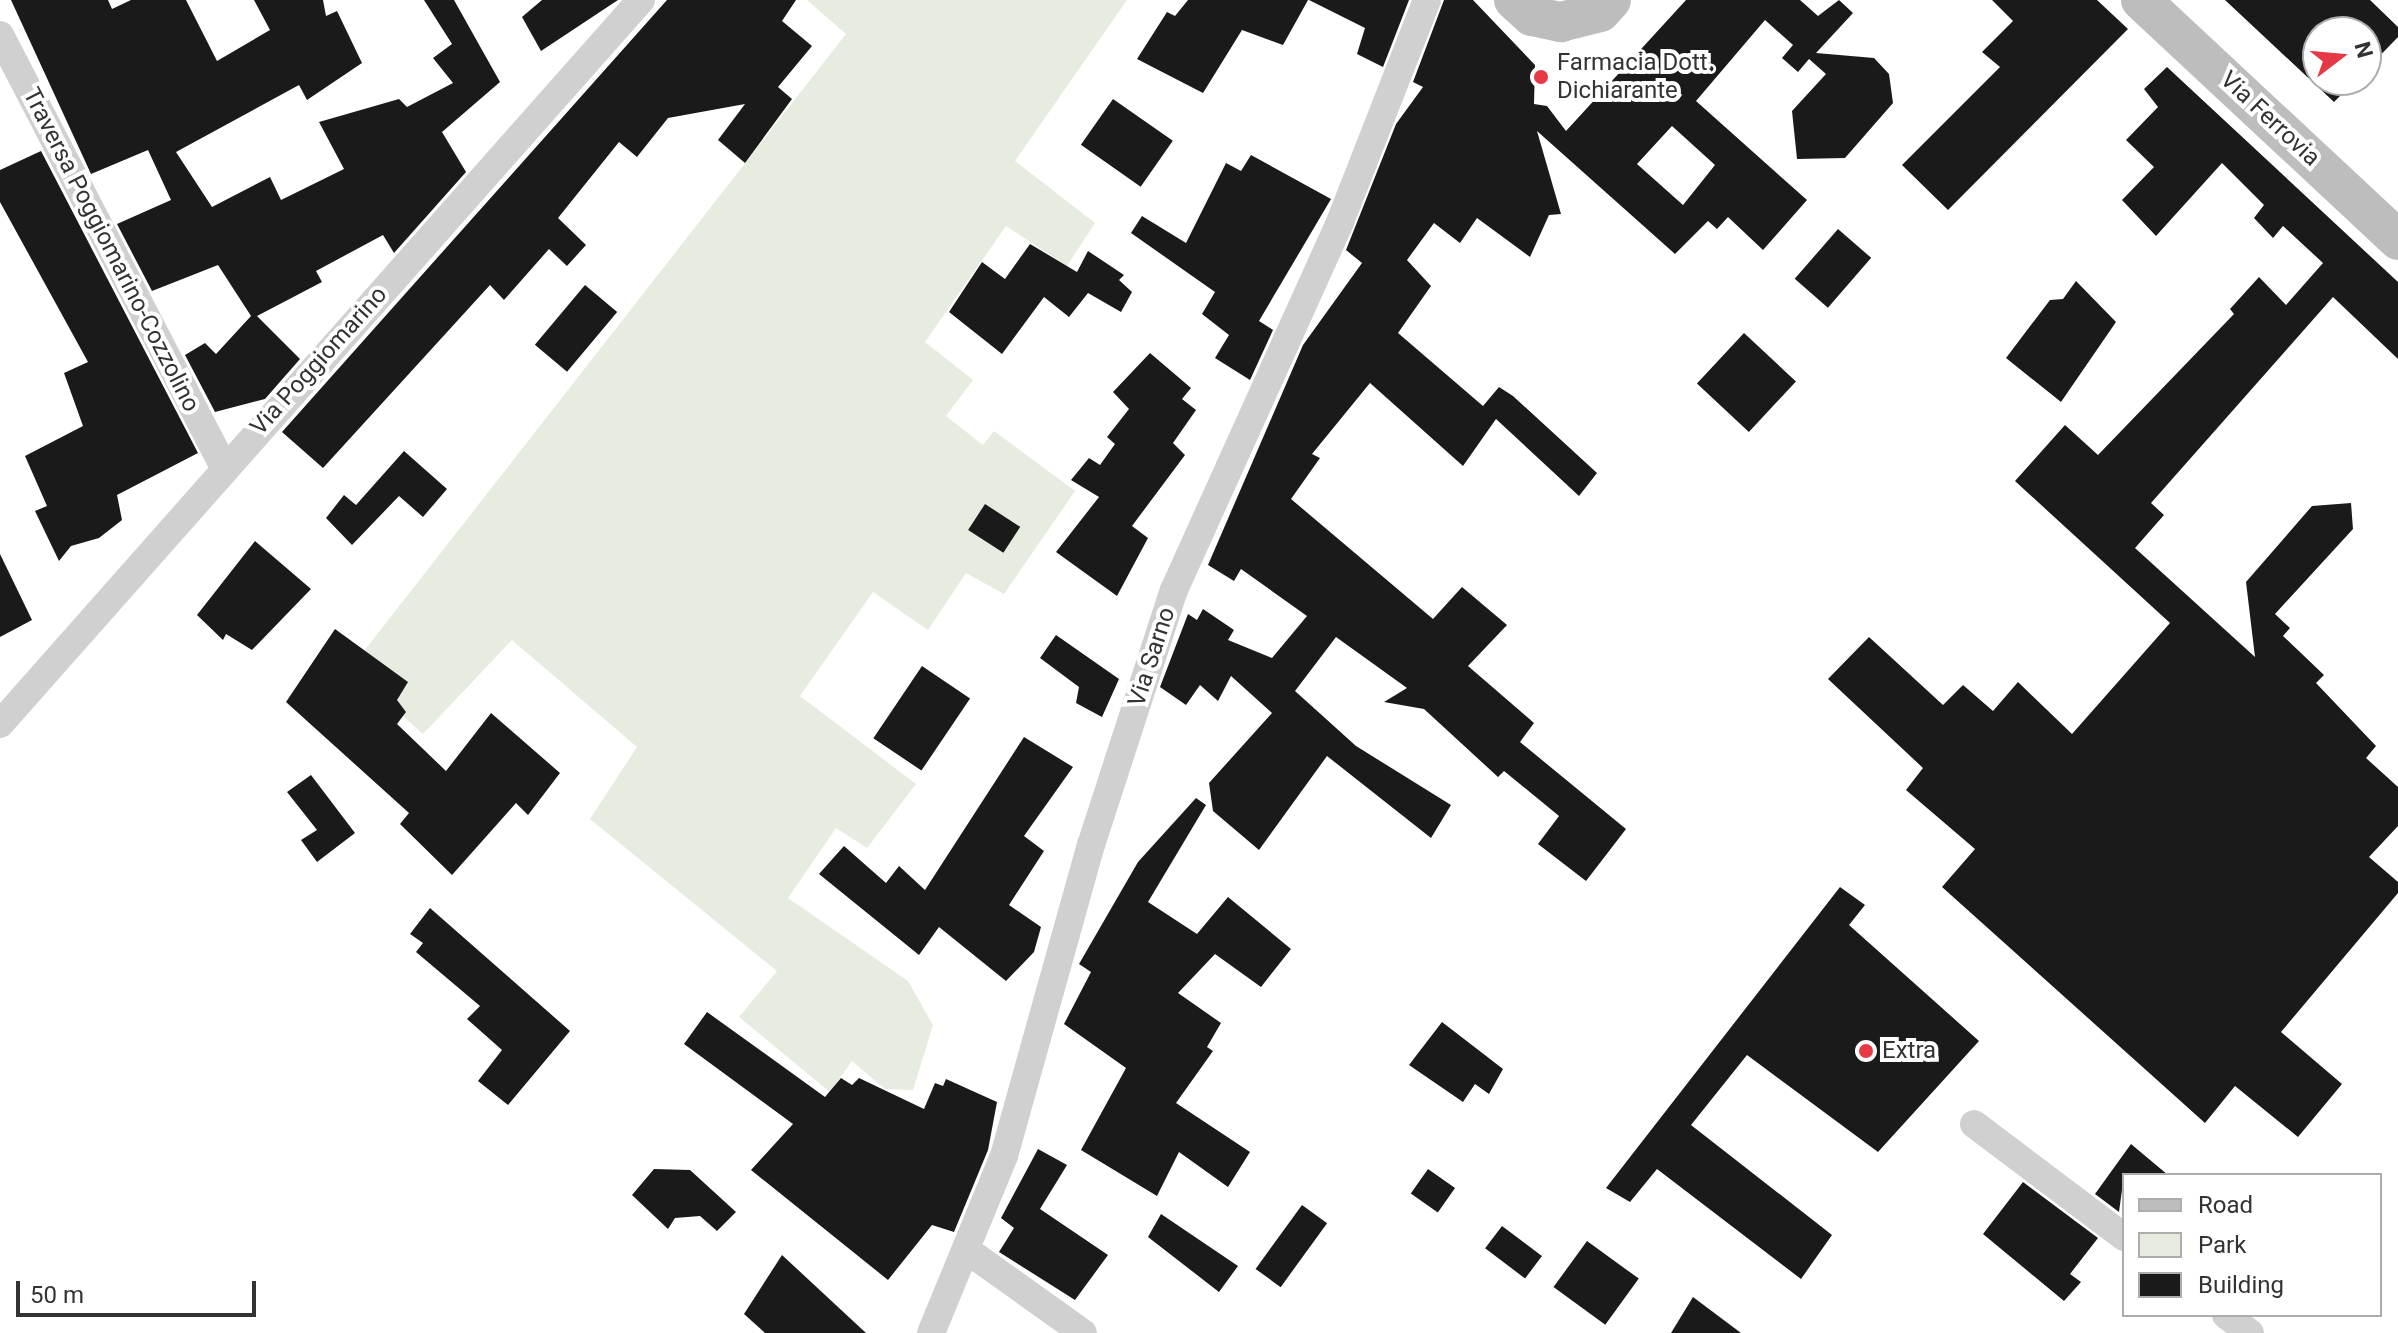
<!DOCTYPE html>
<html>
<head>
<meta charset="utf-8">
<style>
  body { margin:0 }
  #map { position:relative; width:2398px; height:1333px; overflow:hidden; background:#fff; font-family:Roboto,sans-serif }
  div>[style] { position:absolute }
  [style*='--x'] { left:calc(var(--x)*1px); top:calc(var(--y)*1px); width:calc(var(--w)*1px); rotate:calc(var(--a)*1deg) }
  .green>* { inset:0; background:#e6ecdf }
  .building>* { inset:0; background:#1a1a1a; transform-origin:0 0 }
  .street>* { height:28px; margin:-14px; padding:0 14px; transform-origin:14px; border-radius:14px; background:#d0d0d0 }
  .secondary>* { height:40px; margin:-20px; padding:0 20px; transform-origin:20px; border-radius:20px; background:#bdbdbd }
  .dots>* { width:22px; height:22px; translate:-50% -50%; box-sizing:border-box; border:4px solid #fff; border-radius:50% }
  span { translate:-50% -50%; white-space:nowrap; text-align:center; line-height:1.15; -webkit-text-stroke:8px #fff; paint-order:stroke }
  .poi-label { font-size:24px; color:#333 }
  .left { translate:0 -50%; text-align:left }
  .street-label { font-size:24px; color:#333 }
  .legend { position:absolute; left:2122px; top:1173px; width:260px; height:144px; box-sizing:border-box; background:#fff; border:2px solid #adadad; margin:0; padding:10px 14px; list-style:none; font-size:24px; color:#333 }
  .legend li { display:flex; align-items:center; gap:16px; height:40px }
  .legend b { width:40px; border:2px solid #adadad }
  .north { position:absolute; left:2302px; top:16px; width:80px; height:80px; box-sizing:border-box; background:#fff; border:2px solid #adadad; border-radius:50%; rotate:74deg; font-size:22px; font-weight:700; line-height:32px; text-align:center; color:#333 }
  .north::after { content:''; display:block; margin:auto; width:28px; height:36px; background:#e63946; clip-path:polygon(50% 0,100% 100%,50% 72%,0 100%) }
  .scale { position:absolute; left:16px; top:1281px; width:240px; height:36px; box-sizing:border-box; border:4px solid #333; border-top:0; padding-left:10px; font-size:24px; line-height:28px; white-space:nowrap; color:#333; -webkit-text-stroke:6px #fff; paint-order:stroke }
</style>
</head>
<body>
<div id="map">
  <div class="green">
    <div style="clip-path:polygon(807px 0,1127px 0,1015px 161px,1095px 223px,1067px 266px,1006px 226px,925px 342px,973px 380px,946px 416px,983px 445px,994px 431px,1075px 491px,1004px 594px,966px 573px,928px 630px,873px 592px,800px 696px,916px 784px,867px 848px,836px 828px,788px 898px,908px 981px,933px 1025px,913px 1090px,885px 1089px,852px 1061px,830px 1092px,739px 1017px,777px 971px,590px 819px,637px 747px,512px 640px,423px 734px,350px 669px,846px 34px)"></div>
  </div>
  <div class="building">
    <div style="clip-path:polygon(11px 0,108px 0,112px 9px,131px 0,186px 0,217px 61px,270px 30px,254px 0,323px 0,326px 16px,337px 11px,362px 63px,307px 100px,299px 85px,176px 152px,212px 207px,270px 177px,281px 200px,344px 169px,319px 122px,399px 99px,407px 107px,453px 83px,433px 58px,452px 44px,424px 0,454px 0,500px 82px,442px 132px,466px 172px,394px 253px,383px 235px,316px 271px,322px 282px,257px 316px,300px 359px,265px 399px,215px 412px,185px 355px,205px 343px,216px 354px,251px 316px,218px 265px,152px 291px,117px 224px,171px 200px,148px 150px,91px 174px)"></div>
    <div style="clip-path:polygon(542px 0,618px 0,541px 51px,522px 17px)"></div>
    <div style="clip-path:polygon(667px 0,796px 0,782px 21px,812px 46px,778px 87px,792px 99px,745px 163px,718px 140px,745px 104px,668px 118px,637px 157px,619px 142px,558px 218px,586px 245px,567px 266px,549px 249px,504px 300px,490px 285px,323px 468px,282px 432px)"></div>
    <div style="clip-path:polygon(1188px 0,1308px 0,1283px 45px,1242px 30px,1203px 93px,1137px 59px,1167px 12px,1175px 16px)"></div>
    <div style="clip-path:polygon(1309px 0,1409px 0,1383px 67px,1357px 54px,1365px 28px)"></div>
    <div style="clip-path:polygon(evenodd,1444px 0,1473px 0,1535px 65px,1534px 104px,1547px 106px,1566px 131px,1686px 0,1800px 0,1818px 16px,1839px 0,1853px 13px,1816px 53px,1874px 58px,1889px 74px,1893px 103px,1845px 158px,1797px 159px,1792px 111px,1826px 74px,1809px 59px,1798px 72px,1782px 58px,1793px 45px,1765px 20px,1696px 101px,1807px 200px,1763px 250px,1728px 217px,1717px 229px,1708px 221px,1675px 254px,1537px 131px,1561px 214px,1549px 215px,1530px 257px,1477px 218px,1460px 243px,1434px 223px,1407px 260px,1431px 286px,1398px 333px,1483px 406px,1499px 387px,1513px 396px,1597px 473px,1579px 496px,1496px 419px,1463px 466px,1370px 383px,1312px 454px,1320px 458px,1291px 499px,1433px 619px,1462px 587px,1507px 625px,1468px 666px,1534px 723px,1520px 742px,1626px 829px,1586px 881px,1538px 844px,1559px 816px,1504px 771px,1498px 777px,1424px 709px,1384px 702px,1407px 688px,1336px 637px,1295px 691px,1356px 746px,1451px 805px,1431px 838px,1327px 756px,1259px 850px,1213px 811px,1209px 783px,1272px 713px,1231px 676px,1218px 701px,1200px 685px,1186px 705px,1160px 687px,1188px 614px,1197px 620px,1203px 609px,1234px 630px,1228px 640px,1272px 658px,1307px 616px,1241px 569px,1234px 581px,1208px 565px,1303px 345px,1362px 263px,1346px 250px,1396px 124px,1423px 87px,1413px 82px,1444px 0,1672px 126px,1715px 165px,1683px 205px,1637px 164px,1672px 126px)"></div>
    <div style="clip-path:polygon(1992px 0,2097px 0,2128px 29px,1948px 210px,1902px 165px,2000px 67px,1982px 52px,2013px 21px)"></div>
    <div style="clip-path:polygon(2225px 0,2370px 0,2398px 27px,2398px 37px,2366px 70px,2366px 32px,2318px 32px,2318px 80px,2356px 80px,2334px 102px)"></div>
    <div style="clip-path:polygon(2167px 67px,2398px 282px,2398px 359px,2333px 297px,2151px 503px,2164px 515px,2135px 548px,2255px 657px,2246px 582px,2312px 506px,2351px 503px,2353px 529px,2275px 614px,2290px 628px,2283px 636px,2324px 675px,2316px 683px,2376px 746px,2366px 758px,2398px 787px,2398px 826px,2369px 857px,2398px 882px,2398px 893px,2281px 1032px,2342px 1084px,2298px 1137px,2235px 1086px,2205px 1123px,1942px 887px,1975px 849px,1906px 790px,1923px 768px,1828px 679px,1869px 637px,1943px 705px,1963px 685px,1993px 711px,2018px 682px,2072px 734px,2170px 623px,2015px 481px,2065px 425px,2098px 455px,2234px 314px,2230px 309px,2259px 277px,2286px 305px,2323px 263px,2283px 226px,2273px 238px,2254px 218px,2264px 205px,2222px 163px,2156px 236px,2122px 200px,2154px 167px,2126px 140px,2158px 107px,2144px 89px)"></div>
    <div style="left:1113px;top:99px;width:73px;height:56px;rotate:35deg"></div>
    <div style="clip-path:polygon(41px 151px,198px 453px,117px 495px,122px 520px,99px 538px,71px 546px,59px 561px,35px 511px,47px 506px,25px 456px,83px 426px,64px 373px,88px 362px,0 202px,0 170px)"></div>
    <div style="clip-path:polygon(1251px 155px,1331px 199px,1259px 321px,1273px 330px,1250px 380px,1215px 358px,1229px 335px,1202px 314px,1215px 292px,1131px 233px,1142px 216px,1186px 243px,1226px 163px,1241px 171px)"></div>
    <div style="left:1838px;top:229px;width:44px;height:66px;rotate:41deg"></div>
    <div style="clip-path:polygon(1030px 244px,1077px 272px,1088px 251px,1124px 275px,1119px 280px,1132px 292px,1121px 312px,1088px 293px,1069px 317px,1044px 297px,1002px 354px,949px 312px,982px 262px,1005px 279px)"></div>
    <div style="clip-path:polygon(2076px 281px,2116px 322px,2061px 402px,2006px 358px,2050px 300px,2063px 299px)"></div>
    <div style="left:585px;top:285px;width:42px;height:78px;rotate:40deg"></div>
    <div style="left:1744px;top:333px;width:71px;height:69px;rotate:43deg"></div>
    <div style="clip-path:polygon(1150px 353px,1191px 388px,1182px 399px,1196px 410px,1173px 443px,1185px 455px,1132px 526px,1148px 538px,1117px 596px,1056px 552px,1099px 497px,1071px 480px,1089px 458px,1100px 465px,1115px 444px,1107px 437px,1129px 409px,1113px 392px)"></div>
    <div style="clip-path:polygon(404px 451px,447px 489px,423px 517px,399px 496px,352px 545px,326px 518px,344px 495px,356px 505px)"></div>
    <div style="left:985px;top:504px;width:42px;height:31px;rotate:33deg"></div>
    <div style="clip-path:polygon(255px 541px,311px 589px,252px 650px,226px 634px,223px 640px,197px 615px)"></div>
    <div style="clip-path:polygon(0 554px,32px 620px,0 637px)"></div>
    <div style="clip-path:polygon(335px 629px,408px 682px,397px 700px,406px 712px,397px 724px,446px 771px,491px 713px,560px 773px,528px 815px,516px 803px,452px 875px,400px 824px,409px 813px,286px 702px)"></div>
    <div style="clip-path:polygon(1056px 635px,1119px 679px,1102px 717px,1076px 703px,1079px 687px,1040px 658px)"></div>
    <div style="left:922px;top:666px;width:58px;height:87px;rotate:34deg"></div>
    <div style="clip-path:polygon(1024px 737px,1073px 767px,1024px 836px,1044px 851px,1009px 905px,1041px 927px,1034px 952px,1006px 981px,939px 927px,919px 955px,819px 874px,844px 846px,886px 883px,899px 866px,925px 890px)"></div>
    <div style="clip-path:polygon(311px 775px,355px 833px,317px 862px,301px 840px,317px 830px,287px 792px)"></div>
    <div style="clip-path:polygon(1196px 798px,1206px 805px,1148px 902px,1197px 934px,1228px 897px,1291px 949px,1261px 987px,1215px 954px,1178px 993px,1221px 1023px,1207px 1047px,1213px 1051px,1176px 1103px,1250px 1152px,1228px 1187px,1179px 1152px,1157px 1196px,1081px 1150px,1126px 1068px,1064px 1024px,1091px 972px,1079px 964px,1138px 862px)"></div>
    <div style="clip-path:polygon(1840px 887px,1865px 905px,1849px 925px,1979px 1041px,1878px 1152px,1747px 1055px,1691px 1125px,1832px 1235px,1801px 1279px,1657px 1169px,1630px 1202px,1606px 1188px)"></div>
    <div style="clip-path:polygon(430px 908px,570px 1031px,508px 1105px,478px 1081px,502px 1050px,467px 1019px,480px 1006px,416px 952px,423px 943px,410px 934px)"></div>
    <div style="clip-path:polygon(707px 1012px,825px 1097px,841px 1078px,852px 1085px,859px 1078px,924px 1109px,935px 1083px,943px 1086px,946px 1079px,997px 1102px,988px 1150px,954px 1232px,932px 1225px,888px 1280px,751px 1170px,793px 1124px,684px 1044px)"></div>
    <div style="clip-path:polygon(1442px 1022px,1503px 1069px,1489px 1094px,1475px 1084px,1463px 1102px,1409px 1065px)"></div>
    <div style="clip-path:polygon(2131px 1144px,2168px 1175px,2124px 1175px,2119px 1212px,2095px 1194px)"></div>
    <div style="clip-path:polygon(1038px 1149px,1067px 1165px,1040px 1209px,1108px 1255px,1075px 1300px,999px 1252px,1014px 1228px,1001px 1218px)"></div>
    <div style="clip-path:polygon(654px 1169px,690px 1170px,736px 1212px,717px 1231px,700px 1216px,675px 1218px,668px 1229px,632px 1195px)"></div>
    <div style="left:1428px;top:1169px;width:33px;height:30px;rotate:35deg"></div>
    <div style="clip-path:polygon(2023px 1182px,2098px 1238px,2070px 1274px,2081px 1282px,2064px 1301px,1983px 1234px)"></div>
    <div style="left:1302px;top:1205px;width:31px;height:79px;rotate:36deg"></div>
    <div style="clip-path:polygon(1161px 1214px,1238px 1266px,1219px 1292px,1148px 1237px)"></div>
    <div style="left:1502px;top:1226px;width:50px;height:28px;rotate:37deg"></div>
    <div style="left:1587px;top:1241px;width:64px;height:57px;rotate:36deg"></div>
    <div style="clip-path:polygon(782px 1255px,866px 1333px,765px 1333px,744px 1314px)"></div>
    <div style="clip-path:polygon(1693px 1297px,1741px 1333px,1671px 1333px)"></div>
  </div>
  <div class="street">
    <div style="--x:0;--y:35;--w:484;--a:62.6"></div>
    <div style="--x:0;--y:724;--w:967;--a:-48.48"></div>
    <div style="--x:1974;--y:1124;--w:188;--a:37"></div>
    <div style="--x:968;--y:1251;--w:141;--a:35.5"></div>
    <div style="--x:2226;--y:1315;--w:30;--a:37"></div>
    <div style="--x:931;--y:1333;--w:191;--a:-67.6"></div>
    <div style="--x:1004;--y:1156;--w:323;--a:-74.4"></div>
    <div style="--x:1091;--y:845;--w:268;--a:-72"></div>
    <div style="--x:1174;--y:590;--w:404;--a:-65.7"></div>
    <div style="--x:1340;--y:222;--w:238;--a:-68.6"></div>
  </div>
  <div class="secondary">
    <div style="--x:1514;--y:0;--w:24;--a:42"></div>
    <div style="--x:1532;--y:16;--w:30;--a:12"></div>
    <div style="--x:1561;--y:22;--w:40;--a:-14.4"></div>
    <div style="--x:1600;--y:12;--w:16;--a:-47"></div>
    <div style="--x:2141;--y:0;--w:352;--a:43"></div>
  </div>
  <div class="dots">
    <div style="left:1541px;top:77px;background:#e63946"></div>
    <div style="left:1866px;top:1051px;background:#e63946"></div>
  </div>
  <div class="poi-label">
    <span class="left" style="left:1557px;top:77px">Farmacia Dott.<br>Dichiarante</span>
    <span class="left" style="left:1882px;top:1051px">Extra</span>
  </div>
  <div class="street-label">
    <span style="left:2270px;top:119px;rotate:43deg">Via Ferrovia</span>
    <span style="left:111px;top:250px;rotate:63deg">Traversa Poggiomarino-Cozzolino</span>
    <span style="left:319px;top:361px;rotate:-48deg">Via Poggiomarino</span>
    <span style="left:1152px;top:657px;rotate:-72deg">Via Sarno</span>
  </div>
  <ul class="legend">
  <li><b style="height:10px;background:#bdbdbd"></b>Road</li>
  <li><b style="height:22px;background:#e6ecdf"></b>Park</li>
  <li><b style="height:22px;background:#1a1a1a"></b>Building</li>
  </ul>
  <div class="north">N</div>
  <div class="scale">50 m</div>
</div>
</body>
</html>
